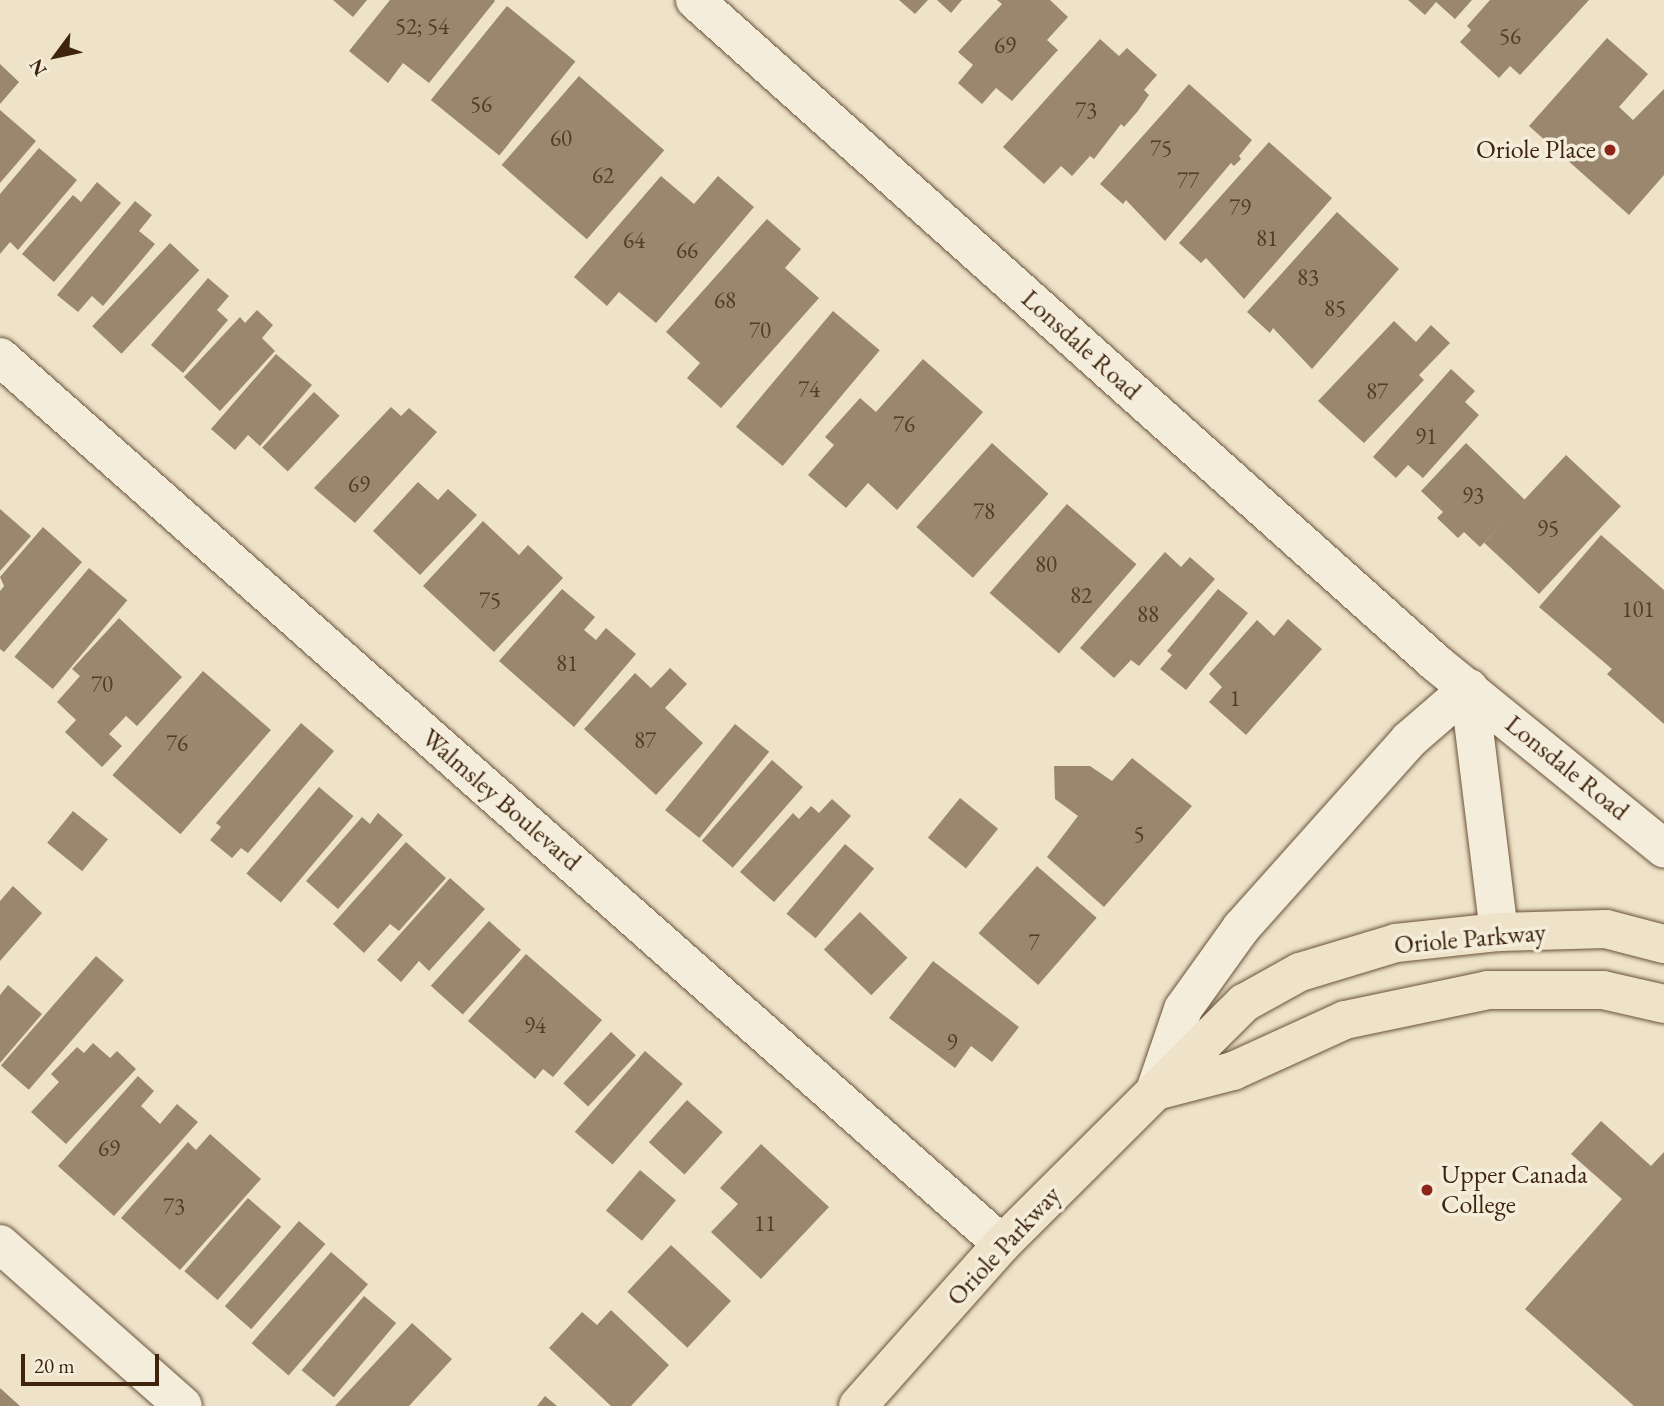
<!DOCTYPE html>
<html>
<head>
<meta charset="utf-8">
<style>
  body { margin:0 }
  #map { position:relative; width:1664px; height:1406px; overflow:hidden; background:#eee3c9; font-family:"EB Garamond",serif }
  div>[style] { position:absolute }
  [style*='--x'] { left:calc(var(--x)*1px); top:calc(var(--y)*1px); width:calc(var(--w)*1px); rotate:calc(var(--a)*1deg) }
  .building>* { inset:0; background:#9a876d; transform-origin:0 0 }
  .roads { filter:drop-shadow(0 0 2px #6b533a) drop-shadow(0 0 2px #6b533a) }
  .minor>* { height:38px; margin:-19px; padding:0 19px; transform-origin:19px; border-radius:19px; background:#f4eddc }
  .major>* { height:38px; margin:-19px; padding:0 19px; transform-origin:19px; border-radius:19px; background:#eee3c9 }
  .dots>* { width:19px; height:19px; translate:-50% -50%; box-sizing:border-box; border:4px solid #f4eddc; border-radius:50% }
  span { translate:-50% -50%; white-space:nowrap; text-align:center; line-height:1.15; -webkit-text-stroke:7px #f4eddc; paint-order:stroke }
  .number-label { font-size:23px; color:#563c23 }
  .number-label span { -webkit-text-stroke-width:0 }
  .poi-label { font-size:26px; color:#3f230a }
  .right { translate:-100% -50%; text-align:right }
  .left { translate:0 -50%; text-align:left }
  .street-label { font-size:26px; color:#3f230a }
  .north { position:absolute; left:21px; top:21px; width:70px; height:70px; -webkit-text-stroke:5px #f4eddc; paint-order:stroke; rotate:237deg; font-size:19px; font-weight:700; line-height:28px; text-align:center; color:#3f230a }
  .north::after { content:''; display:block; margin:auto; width:24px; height:32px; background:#3f230a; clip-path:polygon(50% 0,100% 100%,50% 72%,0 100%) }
  .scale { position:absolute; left:21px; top:1354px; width:138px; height:32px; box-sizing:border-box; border:4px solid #3f230a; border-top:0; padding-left:9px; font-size:21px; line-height:24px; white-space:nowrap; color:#3f230a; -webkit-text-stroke:5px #f4eddc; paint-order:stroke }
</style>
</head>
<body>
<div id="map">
  <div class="building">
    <div style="clip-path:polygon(333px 0,367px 0,353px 17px)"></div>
    <div style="clip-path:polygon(390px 0,494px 0,495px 1px,429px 83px,403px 63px,388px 83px,349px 51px)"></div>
    <div style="clip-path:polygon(899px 0,928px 0,915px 14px)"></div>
    <div style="clip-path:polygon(937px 0,962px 0,951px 13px)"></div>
    <div style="clip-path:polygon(997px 0,1050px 0,1068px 17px,1047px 40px,1058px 50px,1012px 101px,996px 88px,982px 104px,958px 83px,973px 65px,958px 52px,1002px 4px)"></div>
    <div style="clip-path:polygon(1408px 0,1472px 0,1455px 19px,1436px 2px,1425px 15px)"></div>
    <div style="clip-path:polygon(1490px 0,1589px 0,1520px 75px,1510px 66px,1499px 78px,1460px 42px,1471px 30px,1467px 26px)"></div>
    <div style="left:507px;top:6px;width:88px;height:121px;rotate:39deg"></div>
    <div style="clip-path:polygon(1607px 38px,1648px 74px,1619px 107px,1633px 120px,1664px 89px,1664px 175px,1629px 215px,1529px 126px)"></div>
    <div style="clip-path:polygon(1100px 39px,1119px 56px,1127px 48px,1157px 75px,1144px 90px,1149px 95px,1138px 111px,1124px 127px,1121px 124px,1094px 159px,1090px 156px,1072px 176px,1061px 166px,1044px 184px,1003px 147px)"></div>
    <div style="clip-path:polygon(0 64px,19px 82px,0 104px)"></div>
    <div style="left:579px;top:76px;width:113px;height:118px;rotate:41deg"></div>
    <div style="clip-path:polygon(1189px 84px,1252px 140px,1239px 156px,1241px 159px,1234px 166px,1231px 163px,1165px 241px,1126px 200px,1123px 204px,1100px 184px)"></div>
    <div style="clip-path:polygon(0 110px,36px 141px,0 183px)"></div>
    <div style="clip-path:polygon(1269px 142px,1332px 198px,1244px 299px,1206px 258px,1201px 263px,1179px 243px)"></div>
    <div style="clip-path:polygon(39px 148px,77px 180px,18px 250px,10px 242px,0 254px,0 194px)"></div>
    <div style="clip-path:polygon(661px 176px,694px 204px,718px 176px,754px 207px,656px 323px,619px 292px,607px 306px,574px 277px)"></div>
    <div style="clip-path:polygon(97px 182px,121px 203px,54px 282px,22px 254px,73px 195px,81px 202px)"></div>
    <div style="clip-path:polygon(135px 201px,152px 215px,139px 231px,155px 244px,103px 306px,92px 296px,78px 312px,57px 295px)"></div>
    <div style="clip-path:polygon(1337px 212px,1399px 269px,1312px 369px,1273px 328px,1270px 333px,1247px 312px)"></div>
    <div style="clip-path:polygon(767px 219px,801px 249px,785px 268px,819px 298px,721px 408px,687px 378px,700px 363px,666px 332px)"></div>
    <div style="left:170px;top:243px;width:40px;height:114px;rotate:43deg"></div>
    <div style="clip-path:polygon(208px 278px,229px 296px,217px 310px,228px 320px,183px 373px,151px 345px)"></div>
    <div style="clip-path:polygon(257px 310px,273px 325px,262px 338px,275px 351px,220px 411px,184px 377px,240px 317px,245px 323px)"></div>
    <div style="left:833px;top:311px;width:61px;height:151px;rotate:40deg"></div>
    <div style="clip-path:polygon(1394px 321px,1416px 342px,1431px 325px,1450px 343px,1419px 375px,1424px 380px,1364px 443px,1318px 401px)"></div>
    <div style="clip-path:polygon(276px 354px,312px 385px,260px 446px,248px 435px,235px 450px,211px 429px)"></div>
    <div style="clip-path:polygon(923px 359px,983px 412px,897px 510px,868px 483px,846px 508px,808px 475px,834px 445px,825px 437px,860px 398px,876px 412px)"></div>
    <div style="clip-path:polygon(1451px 369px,1475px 391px,1465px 402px,1479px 415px,1423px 478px,1408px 465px,1396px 478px,1373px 457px)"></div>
    <div style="left:314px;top:392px;width:35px;height:76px;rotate:43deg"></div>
    <div style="clip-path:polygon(391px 407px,401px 416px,409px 408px,437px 432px,355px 523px,314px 488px)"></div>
    <div style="left:992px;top:443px;width:76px;height:113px;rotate:42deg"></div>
    <div style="clip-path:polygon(1466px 443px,1525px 500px,1480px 547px,1464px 532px,1458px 538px,1437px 518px,1443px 512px,1421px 491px)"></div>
    <div style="left:1566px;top:455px;width:75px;height:120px;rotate:43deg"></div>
    <div style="clip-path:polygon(418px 482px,438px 500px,448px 489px,477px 515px,420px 575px,373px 531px)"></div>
    <div style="left:1067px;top:504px;width:92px;height:118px;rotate:41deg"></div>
    <div style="clip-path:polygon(0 509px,31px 536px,0 571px)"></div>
    <div style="clip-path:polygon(483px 521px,519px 555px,528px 545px,563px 578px,494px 652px,423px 586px)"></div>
    <div style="clip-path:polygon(43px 527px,82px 562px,4px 652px,0 649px,0 591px,4px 586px,0 577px)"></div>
    <div style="clip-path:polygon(1601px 535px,1664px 590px,1664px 724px,1607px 674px,1612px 669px,1539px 607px)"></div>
    <div style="clip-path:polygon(1165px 552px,1181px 567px,1190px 557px,1215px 579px,1139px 666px,1131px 660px,1114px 678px,1080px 648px)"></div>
    <div style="left:89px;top:568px;width:50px;height:116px;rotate:40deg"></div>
    <div style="clip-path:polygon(562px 589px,595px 617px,584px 630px,596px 640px,606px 628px,636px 654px,574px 727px,499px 661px)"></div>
    <div style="clip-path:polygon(1218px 589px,1248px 613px,1186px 690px,1160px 669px,1172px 655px,1167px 651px)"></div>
    <div style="clip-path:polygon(119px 618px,182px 677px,137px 726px,126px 716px,109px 734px,122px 746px,102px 767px,65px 732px,76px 720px,57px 702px,80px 676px,72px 669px)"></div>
    <div style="clip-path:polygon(1288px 619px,1322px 649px,1246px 735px,1209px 702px,1222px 687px,1209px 674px,1257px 620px,1274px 636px)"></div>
    <div style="clip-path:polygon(670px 668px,687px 684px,665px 708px,703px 743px,656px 795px,584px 729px,635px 673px,651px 688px)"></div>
    <div style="left:203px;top:671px;width:90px;height:138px;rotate:41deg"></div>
    <div style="clip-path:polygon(301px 723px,334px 751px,248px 853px,241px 848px,232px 858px,210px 840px,221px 827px,216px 823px)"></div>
    <div style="left:735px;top:724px;width:44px;height:111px;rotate:39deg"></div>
    <div style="clip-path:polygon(1132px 758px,1192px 806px,1104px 907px,1047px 857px,1078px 816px,1055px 799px,1054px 766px,1090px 766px,1112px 781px)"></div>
    <div style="left:772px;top:760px;width:41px;height:107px;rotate:41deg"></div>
    <div style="left:319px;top:787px;width:45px;height:113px;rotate:40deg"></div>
    <div style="left:960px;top:798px;width:49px;height:51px;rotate:39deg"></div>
    <div style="clip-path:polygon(832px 799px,851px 816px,774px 902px,740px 872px,793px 813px,799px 819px,811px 806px,819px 813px)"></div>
    <div style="left:73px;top:811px;width:45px;height:41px;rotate:39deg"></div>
    <div style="clip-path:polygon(378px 813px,403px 835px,338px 909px,306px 881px,362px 817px,370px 824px)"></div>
    <div style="clip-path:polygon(406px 842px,446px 878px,399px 931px,390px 924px,364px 953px,333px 924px)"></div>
    <div style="left:845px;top:844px;width:38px;height:91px;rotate:40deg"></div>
    <div style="left:1037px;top:866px;width:79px;height:89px;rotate:41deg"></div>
    <div style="clip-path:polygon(450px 878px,485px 909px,429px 971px,419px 961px,401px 982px,377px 960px)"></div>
    <div style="clip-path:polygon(13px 886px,42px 913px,0 961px,0 901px)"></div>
    <div style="left:860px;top:912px;width:66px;height:52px;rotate:44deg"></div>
    <div style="left:489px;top:921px;width:43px;height:87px;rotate:42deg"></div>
    <div style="clip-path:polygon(526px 954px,602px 1020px,553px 1077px,543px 1069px,535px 1079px,468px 1021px)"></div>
    <div style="left:96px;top:956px;width:37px;height:145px;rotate:41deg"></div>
    <div style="clip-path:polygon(933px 961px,1019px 1027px,992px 1062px,971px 1046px,955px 1068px,889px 1018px)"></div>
    <div style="clip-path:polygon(8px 985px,42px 1014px,0 1063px,0 995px)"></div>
    <div style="left:611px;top:1032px;width:34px;height:70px;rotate:43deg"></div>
    <div style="clip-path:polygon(93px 1043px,110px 1058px,117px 1051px,136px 1069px,66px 1144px,31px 1112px,59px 1082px,51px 1074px,77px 1047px,84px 1053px)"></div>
    <div style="left:645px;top:1051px;width:50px;height:107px;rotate:41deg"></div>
    <div style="clip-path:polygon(138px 1076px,154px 1091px,141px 1106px,160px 1124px,177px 1104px,198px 1122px,114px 1216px,58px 1166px)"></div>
    <div style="left:687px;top:1100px;width:48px;height:57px;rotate:42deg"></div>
    <div style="clip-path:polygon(1601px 1121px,1651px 1166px,1664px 1152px,1664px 1406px,1634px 1406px,1525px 1309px,1622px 1199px,1571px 1154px)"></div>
    <div style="clip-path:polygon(210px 1134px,261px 1179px,180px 1270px,121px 1218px,188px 1142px,196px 1150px)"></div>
    <div style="clip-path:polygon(761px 1144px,829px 1207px,761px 1279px,711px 1232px,738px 1204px,720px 1188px)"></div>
    <div style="left:640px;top:1170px;width:47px;height:53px;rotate:40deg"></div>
    <div style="left:248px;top:1198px;width:44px;height:97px;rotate:41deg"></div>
    <div style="left:299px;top:1221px;width:35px;height:113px;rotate:41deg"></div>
    <div style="left:671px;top:1245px;width:82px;height:64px;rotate:43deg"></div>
    <div style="left:331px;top:1252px;width:49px;height:121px;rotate:41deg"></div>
    <div style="left:364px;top:1296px;width:42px;height:97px;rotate:40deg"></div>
    <div style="clip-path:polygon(611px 1310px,669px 1365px,631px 1406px,611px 1406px,549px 1348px,582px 1312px,597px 1325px)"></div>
    <div style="clip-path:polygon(412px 1323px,452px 1359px,409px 1406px,335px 1406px)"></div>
    <div style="clip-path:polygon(0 1388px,20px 1406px,0 1406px)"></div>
    <div style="clip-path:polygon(545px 1396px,557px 1406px,537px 1406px)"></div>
  </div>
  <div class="roads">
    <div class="minor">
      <div style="--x:695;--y:0;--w:994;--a:41.82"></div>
      <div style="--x:1436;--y:663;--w:294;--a:39.1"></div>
      <div style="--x:0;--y:357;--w:1338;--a:41.52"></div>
      <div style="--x:1469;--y:688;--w:246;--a:83"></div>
      <div style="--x:1155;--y:1091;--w:87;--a:-71.1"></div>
      <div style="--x:1183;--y:1009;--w:100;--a:-54.4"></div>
      <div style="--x:1241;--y:928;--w:252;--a:-48.2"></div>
      <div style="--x:1409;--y:740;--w:79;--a:-40.9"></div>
      <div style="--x:0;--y:1244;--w:244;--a:41.5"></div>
    </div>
    <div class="major">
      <div style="--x:1155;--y:1091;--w:81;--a:-14.4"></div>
      <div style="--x:1233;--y:1071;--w:123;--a:-24.5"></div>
      <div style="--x:1345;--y:1020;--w:146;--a:-11.8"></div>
      <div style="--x:1488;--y:990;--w:115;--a:0"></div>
      <div style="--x:1603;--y:990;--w:63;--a:12.9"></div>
      <div style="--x:858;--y:1406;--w:217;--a:-48.4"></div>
      <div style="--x:1002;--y:1244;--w:342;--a:-44.9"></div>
      <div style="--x:1244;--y:1003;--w:64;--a:-29"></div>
      <div style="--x:1300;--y:972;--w:100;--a:-16.8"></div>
      <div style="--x:1396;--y:943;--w:104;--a:-6.1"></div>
      <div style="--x:1499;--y:932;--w:107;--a:-1.6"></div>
      <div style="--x:1606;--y:929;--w:60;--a:14.5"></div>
    </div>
  </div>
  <div class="dots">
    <div style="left:1610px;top:150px;background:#8f2418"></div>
    <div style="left:1427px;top:1190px;background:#8f2418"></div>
  </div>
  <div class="number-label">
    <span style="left:422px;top:26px">52; 54</span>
    <span style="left:1510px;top:36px">56</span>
    <span style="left:1005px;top:45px">69</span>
    <span style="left:481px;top:104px">56</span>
    <span style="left:1086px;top:110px">73</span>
    <span style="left:561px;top:138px">60</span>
    <span style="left:1161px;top:148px">75</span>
    <span style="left:603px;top:175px">62</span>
    <span style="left:1188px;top:180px">77</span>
    <span style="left:1240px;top:207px">79</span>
    <span style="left:1267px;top:238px">81</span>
    <span style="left:634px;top:240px">64</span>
    <span style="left:687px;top:250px">66</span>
    <span style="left:1308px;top:277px">83</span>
    <span style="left:725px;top:300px">68</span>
    <span style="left:1335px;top:308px">85</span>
    <span style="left:760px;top:330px">70</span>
    <span style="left:809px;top:389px">74</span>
    <span style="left:1377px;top:391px">87</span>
    <span style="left:904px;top:424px">76</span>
    <span style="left:1426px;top:436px">91</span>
    <span style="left:359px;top:484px">69</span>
    <span style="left:1473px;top:495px">93</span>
    <span style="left:984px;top:511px">78</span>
    <span style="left:1548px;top:528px">95</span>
    <span style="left:1046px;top:564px">80</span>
    <span style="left:1081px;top:595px">82</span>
    <span style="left:490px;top:600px">75</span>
    <span style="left:1638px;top:609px">101</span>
    <span style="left:1148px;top:614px">88</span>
    <span style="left:567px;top:663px">81</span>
    <span style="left:102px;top:684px">70</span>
    <span style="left:1235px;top:698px">1</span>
    <span style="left:645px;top:740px">87</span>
    <span style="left:177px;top:743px">76</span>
    <span style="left:1139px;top:834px">5</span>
    <span style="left:1034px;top:942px">7</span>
    <span style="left:535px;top:1025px">94</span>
    <span style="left:952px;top:1042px">9</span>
    <span style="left:109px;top:1148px">69</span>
    <span style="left:174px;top:1206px">73</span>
    <span style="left:765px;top:1223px">11</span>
  </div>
  <div class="poi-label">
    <span class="right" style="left:1596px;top:150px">Oriole Place</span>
    <span class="left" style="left:1441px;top:1190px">Upper Canada<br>College</span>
  </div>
  <div class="street-label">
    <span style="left:1081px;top:345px;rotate:42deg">Lonsdale Road</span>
    <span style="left:1567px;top:768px;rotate:39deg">Lonsdale Road</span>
    <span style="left:501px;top:800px;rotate:41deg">Walmsley Boulevard</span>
    <span style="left:1470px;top:939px;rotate:-5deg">Oriole Parkway</span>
    <span style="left:1004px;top:1246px;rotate:-47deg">Oriole Parkway</span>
  </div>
  <div class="north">N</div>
  <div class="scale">20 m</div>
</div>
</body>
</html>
